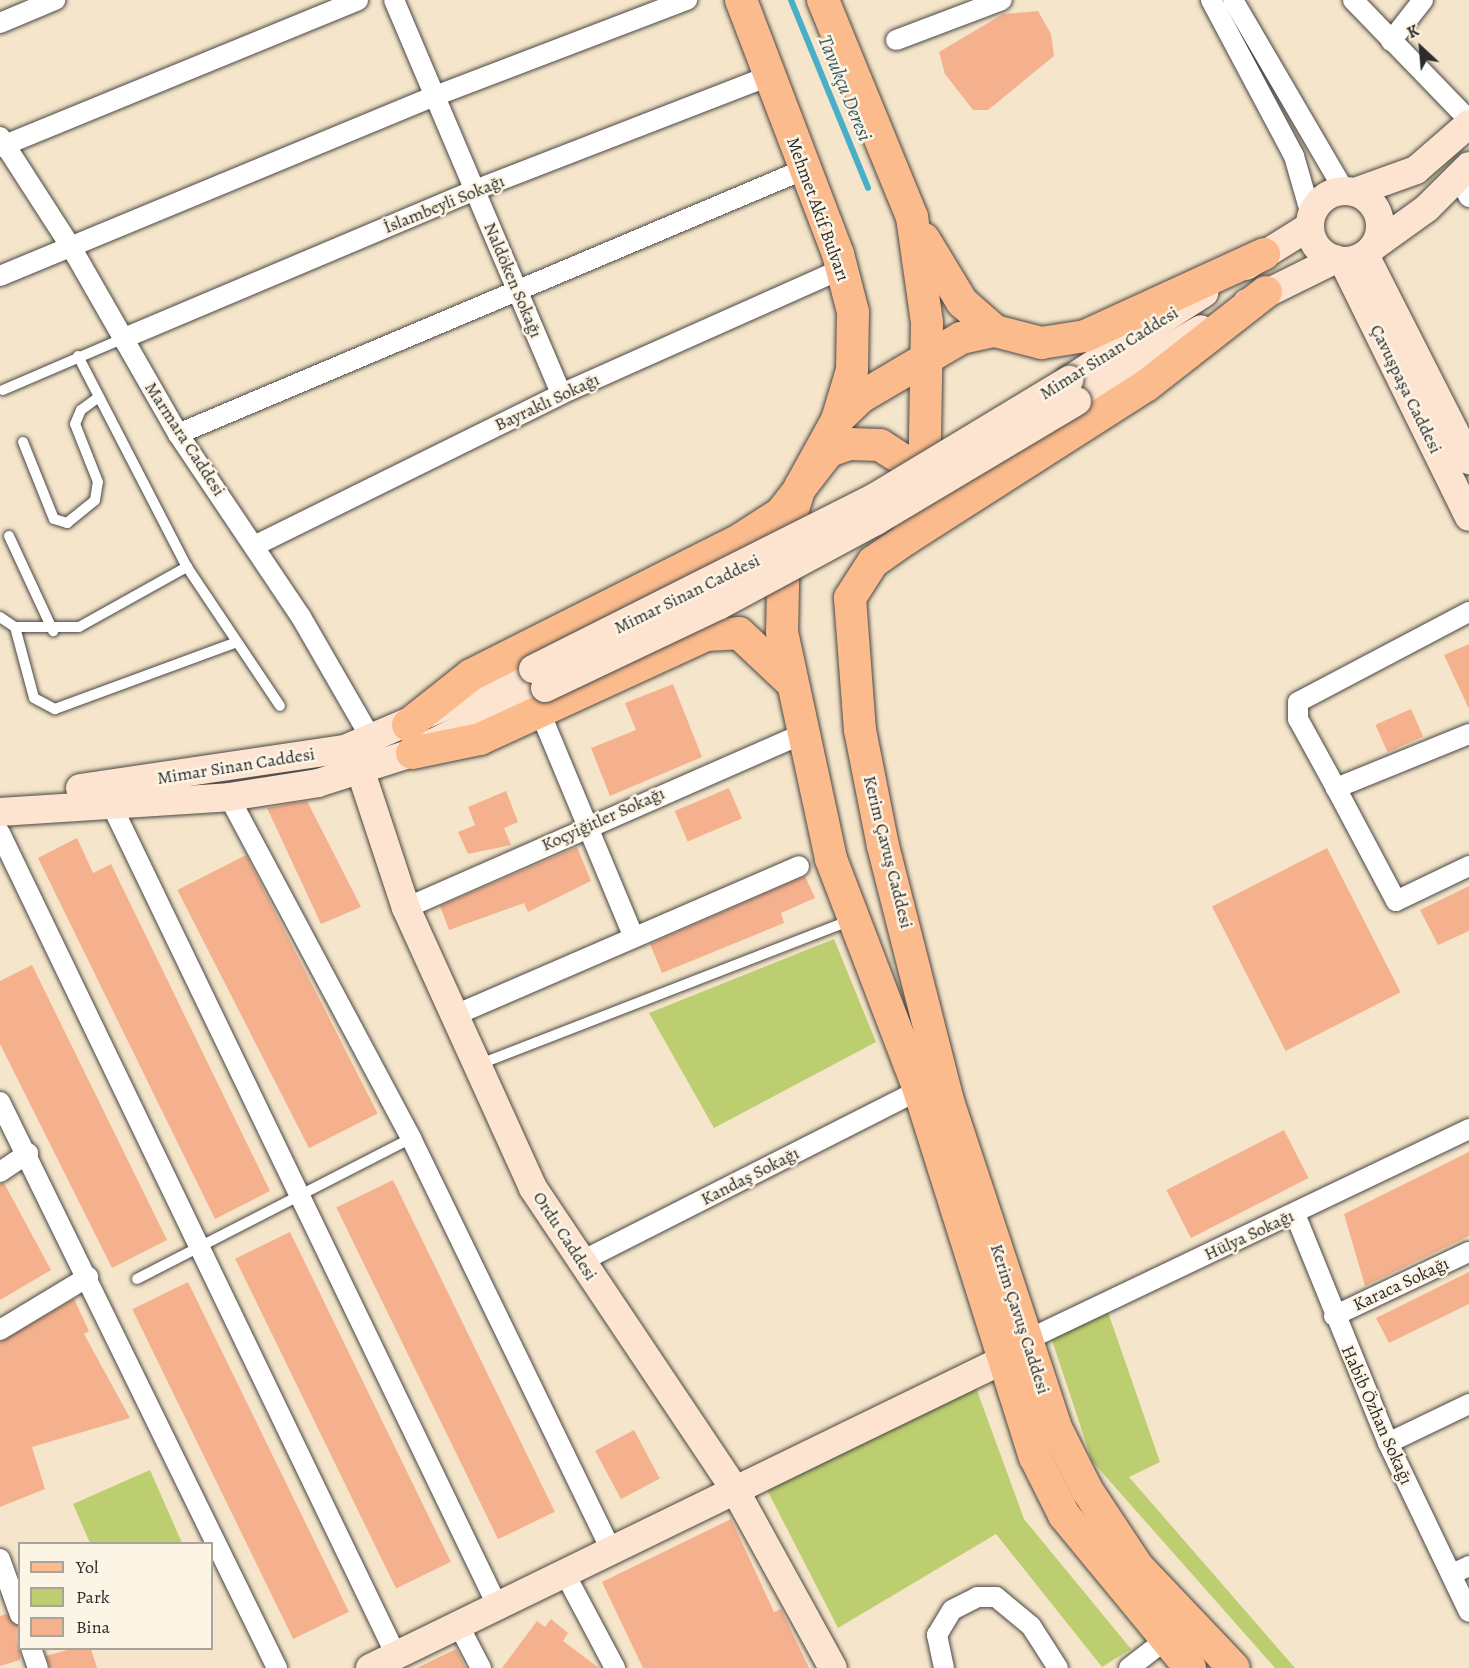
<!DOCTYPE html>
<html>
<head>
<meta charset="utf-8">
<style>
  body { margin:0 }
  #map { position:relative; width:1469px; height:1668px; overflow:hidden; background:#f5e5ca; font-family:Alegreya,serif }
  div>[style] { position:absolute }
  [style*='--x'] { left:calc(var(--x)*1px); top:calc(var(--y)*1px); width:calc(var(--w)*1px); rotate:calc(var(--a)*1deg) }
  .green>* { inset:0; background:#bdce71 }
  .stream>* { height:6px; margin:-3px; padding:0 3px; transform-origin:3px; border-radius:3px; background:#49aec8 }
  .building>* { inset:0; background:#f5b18e; transform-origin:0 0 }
  .roads { filter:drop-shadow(0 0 2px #494743) drop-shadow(0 0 2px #494743) }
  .lane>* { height:10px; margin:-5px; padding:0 5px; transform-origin:5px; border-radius:5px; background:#fff }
  .street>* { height:20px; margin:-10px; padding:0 10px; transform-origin:10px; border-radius:10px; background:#fff }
  .secondary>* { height:28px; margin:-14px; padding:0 14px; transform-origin:14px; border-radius:14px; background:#fde4d1 }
  .secondary>.ring { margin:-14px; padding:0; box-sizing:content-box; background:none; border:28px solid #fde4d1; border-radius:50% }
  .primary>* { height:32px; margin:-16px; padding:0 16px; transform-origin:16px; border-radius:16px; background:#fbbb8d }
  .bridges { filter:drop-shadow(0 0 2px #494743) drop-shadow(0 0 2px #494743) }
  .secondary-bridge>* { height:28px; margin:-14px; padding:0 14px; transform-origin:14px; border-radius:14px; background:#fde4d1 }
  span { translate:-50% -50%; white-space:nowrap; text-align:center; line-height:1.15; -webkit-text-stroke:5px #fcf5e5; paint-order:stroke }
  .street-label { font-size:18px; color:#2b2b2b }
  .water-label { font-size:20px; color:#365962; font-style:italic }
  .legend { position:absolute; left:18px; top:1542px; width:195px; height:108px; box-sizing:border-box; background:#fcf5e5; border:2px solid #a8a49b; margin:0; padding:8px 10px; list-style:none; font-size:18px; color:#2b2b2b }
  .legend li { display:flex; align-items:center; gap:12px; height:30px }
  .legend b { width:30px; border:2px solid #a8a49b }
  .north { position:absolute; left:1391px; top:18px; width:60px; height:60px; -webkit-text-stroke:4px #fcf5e5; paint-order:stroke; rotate:334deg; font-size:16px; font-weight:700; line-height:24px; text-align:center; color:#2b2b2b }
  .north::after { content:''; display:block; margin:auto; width:21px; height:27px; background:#2b2b2b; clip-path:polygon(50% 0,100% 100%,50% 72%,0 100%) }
</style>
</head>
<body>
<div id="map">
  <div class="green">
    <div style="clip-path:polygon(834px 939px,876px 1042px,714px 1128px,649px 1013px)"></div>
    <div style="clip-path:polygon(1108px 1312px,1160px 1462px,1129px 1477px,1295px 1668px,1275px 1668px,1092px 1461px,1051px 1337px)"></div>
    <div style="clip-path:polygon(975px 1385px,1024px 1519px,1131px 1649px,1102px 1667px,996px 1534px,838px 1628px,764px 1484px)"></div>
    <div style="clip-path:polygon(150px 1470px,182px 1543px,90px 1543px,73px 1504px)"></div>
  </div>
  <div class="stream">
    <div style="--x:791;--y:0;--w:203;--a:67.7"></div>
  </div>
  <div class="building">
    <div style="clip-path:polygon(1038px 11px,1051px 34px,1054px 56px,988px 110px,973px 110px,945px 74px,939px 52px,1003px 14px)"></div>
    <div style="clip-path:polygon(1469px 644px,1469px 709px,1444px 655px)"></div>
    <div style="clip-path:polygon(673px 684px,702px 757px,610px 796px,591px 748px,636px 730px,625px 703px)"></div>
    <div style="left:1411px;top:709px;width:30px;height:39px;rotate:66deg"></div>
    <div style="left:729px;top:788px;width:33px;height:59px;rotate:67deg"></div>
    <div style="clip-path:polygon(506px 791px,518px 822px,504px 828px,511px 845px,468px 854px,458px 832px,475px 825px,468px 807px)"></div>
    <div style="clip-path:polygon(307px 801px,361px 907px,321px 924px,267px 808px)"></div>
    <div style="clip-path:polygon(77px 838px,93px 873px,111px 864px,270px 1191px,215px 1219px,38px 858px)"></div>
    <div style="clip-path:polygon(577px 847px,591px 881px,528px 912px,524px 903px,449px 930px,440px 906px)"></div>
    <div style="left:1327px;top:848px;width:162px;height:129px;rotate:63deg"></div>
    <div style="left:246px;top:855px;width:290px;height:77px;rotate:63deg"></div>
    <div style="clip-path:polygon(805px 876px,815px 898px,781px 913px,784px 923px,662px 973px,650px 944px)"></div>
    <div style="clip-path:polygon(1469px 886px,1469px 931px,1438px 945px,1420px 910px)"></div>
    <div style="clip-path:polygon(32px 965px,167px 1240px,112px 1268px,0 1044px,0 981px)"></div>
    <div style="left:1284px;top:1130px;width:54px;height:132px;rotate:63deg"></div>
    <div style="clip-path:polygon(1469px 1152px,1469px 1236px,1365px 1286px,1344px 1214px)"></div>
    <div style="left:393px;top:1180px;width:369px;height:63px;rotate:64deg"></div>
    <div style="clip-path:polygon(4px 1183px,51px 1270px,0 1300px,0 1184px)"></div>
    <div style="left:290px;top:1232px;width:367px;height:61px;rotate:64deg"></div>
    <div style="clip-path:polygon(1469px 1272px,1469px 1304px,1389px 1343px,1376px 1318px)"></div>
    <div style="left:188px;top:1282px;width:367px;height:62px;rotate:64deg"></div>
    <div style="clip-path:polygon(74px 1299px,89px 1331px,84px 1334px,130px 1418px,32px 1447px,45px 1489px,0 1507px,0 1342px)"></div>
    <div style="left:634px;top:1430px;width:55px;height:44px;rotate:62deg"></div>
    <div style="clip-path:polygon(731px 1519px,774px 1612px,781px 1609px,809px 1668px,643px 1668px,602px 1582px)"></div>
    <div style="clip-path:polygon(7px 1614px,20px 1627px,20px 1660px,0 1666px,0 1616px)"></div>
    <div style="clip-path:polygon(551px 1619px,568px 1633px,563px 1641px,599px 1668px,502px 1668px,537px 1621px,545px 1627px)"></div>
    <div style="clip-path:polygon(71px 1649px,91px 1649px,97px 1668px,50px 1668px,46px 1656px)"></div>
    <div style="clip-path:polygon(456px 1649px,466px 1668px,417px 1668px)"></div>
  </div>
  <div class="roads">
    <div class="lane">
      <div style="--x:78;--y:356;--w:237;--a:62.7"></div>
      <div style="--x:187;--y:567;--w:167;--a:56.2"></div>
      <div style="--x:3;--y:390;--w:129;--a:-23.2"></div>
      <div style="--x:23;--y:442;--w:83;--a:68.1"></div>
      <div style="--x:54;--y:519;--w:14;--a:17"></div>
      <div style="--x:67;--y:523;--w:36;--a:-39"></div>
      <div style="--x:95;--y:500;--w:18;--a:-81"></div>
      <div style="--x:98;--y:482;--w:62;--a:-111.6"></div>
      <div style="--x:75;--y:424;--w:15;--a:-67"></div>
      <div style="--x:81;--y:410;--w:22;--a:-36"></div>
      <div style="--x:9;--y:536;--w:105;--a:65.1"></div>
      <div style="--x:0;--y:617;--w:18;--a:34"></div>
      <div style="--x:15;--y:627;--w:64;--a:0"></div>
      <div style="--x:79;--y:627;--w:124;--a:-29.1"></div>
      <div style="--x:15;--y:627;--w:73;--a:75"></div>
      <div style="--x:34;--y:698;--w:24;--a:28"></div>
      <div style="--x:55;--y:709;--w:194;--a:-20.2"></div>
      <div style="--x:480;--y:1064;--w:398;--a:-21.2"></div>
      <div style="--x:137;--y:1279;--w:308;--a:-27.2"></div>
    </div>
    <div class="street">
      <div style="--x:394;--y:0;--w:428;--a:67"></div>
      <div style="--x:1211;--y:0;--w:177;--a:62"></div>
      <div style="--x:1294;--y:156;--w:61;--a:73.9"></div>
      <div style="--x:1233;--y:0;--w:220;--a:59.7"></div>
      <div style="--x:1353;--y:0;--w:167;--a:46"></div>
      <div style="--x:0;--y:23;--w:60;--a:-22.7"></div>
      <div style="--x:896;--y:40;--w:113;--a:-20.7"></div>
      <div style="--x:1391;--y:41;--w:52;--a:-52"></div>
      <div style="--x:0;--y:137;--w:131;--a:57.2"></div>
      <div style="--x:71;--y:247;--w:215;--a:60.2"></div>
      <div style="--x:178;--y:434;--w:220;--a:56.1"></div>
      <div style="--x:301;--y:617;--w:142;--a:60"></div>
      <div style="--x:0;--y:147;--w:387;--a:-22.3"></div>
      <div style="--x:1459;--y:176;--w:23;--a:65"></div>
      <div style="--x:0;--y:276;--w:471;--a:-22.5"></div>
      <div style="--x:435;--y:96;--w:270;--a:-20.9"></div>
      <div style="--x:122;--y:339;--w:383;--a:-22.9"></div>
      <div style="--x:475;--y:190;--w:315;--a:-21.2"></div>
      <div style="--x:178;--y:434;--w:681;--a:-22.91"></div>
      <div style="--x:256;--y:545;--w:340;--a:-26.3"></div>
      <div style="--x:561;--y:394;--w:308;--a:-24"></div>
      <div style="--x:540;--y:712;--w:242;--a:67.4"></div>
      <div style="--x:1469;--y:734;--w:144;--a:157.9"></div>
      <div style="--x:1336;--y:788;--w:128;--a:62"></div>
      <div style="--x:1396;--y:901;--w:81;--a:-25.6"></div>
      <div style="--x:1336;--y:788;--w:79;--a:-118.8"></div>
      <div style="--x:1298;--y:719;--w:17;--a:-90"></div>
      <div style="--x:1298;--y:702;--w:193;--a:-27.8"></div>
      <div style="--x:229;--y:797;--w:387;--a:61.9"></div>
      <div style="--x:411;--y:1138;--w:456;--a:64.1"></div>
      <div style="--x:111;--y:804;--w:889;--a:64.27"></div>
      <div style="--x:0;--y:833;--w:912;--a:64.28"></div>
      <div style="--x:406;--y:908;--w:433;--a:-23.7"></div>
      <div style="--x:453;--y:1016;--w:377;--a:-23.4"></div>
      <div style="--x:0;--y:1102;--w:630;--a:63.92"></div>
      <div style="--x:0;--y:1172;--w:34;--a:-34"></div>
      <div style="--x:1295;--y:1214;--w:247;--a:67.9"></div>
      <div style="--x:1388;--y:1443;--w:187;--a:64.4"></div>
      <div style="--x:580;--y:1262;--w:380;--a:-26.9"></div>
      <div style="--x:1334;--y:1316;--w:149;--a:-25.4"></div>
      <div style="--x:0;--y:1330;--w:103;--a:-31.1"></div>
      <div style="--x:1027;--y:1340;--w:490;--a:-25.5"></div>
      <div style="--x:1388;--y:1443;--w:90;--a:-25.7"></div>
      <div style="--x:0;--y:1559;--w:59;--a:70.3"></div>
      <div style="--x:564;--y:1572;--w:109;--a:62"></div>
      <div style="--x:1452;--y:1574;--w:19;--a:-25"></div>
      <div style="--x:458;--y:1624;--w:50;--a:62.4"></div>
      <div style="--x:31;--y:1648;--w:21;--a:71"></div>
      <div style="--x:944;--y:1668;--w:34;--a:-102"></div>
      <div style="--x:937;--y:1635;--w:29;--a:-59"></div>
      <div style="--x:952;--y:1610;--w:28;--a:-27"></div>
      <div style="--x:977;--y:1597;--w:19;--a:0"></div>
      <div style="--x:996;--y:1597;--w:45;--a:39.6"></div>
      <div style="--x:1031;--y:1626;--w:50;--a:57.3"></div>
      <div style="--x:1129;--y:1668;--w:44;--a:-37.6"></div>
    </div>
    <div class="secondary">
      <div class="ring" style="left:1310px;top:191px;width:42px;height:42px"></div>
      <div style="--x:1355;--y:192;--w:65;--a:-19.8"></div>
      <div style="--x:1416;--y:170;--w:70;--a:-41"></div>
      <div style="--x:1373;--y:247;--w:67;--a:-35.8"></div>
      <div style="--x:1427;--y:208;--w:59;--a:-45"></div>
      <div style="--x:1365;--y:255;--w:230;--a:63.1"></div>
      <div style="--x:1343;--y:261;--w:285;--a:63.8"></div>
      <div style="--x:1246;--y:266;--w:75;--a:-32"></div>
      <div style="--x:1247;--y:303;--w:99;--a:-26.3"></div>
      <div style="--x:1069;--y:380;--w:161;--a:-32.8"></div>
      <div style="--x:1077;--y:401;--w:143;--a:-30.1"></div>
      <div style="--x:361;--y:772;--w:143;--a:71.7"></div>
      <div style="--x:406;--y:908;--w:307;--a:65.6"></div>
      <div style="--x:533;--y:1188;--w:361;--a:56.2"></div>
      <div style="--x:734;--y:1488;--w:205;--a:61.2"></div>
      <div style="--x:80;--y:788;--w:268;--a:-8.4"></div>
      <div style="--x:345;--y:749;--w:204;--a:-23.1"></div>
      <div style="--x:0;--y:812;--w:229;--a:-3.7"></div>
      <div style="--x:229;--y:797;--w:90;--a:-8.9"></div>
      <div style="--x:318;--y:783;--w:99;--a:-17.7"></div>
      <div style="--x:412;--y:753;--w:148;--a:-26"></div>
      <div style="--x:370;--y:1668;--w:706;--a:-25.95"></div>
    </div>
    <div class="primary">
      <div style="--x:741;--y:0;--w:272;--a:69.1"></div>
      <div style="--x:838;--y:254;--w:60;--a:75.5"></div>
      <div style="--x:853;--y:312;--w:58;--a:91"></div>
      <div style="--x:852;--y:370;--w:52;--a:106.7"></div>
      <div style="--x:837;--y:420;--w:77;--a:118.9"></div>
      <div style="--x:800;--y:487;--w:54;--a:107.1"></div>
      <div style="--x:784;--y:539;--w:93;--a:91.2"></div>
      <div style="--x:782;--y:632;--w:232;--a:77.8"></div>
      <div style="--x:831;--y:859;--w:247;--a:69.1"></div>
      <div style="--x:919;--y:1090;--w:385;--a:72.5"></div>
      <div style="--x:1035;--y:1457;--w:65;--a:63.4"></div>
      <div style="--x:1064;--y:1515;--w:198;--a:50.5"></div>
      <div style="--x:823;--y:0;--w:235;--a:67.7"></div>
      <div style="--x:912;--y:217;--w:107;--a:81.9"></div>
      <div style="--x:927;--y:323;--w:180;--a:91"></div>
      <div style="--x:924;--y:503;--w:40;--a:116.6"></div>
      <div style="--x:906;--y:539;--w:40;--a:145.1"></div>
      <div style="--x:873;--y:562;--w:43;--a:122.6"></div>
      <div style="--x:850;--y:598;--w:132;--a:85.7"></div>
      <div style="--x:860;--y:730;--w:118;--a:78.8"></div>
      <div style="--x:883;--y:846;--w:260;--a:75.7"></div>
      <div style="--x:947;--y:1098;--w:350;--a:71.7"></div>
      <div style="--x:1057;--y:1430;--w:67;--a:63.4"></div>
      <div style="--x:1087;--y:1490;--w:92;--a:56.5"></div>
      <div style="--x:1138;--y:1567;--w:139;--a:46.5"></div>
      <div style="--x:924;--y:239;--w:74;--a:58.9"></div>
      <div style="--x:962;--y:302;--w:44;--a:41.3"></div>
      <div style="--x:995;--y:331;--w:48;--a:14.6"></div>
      <div style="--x:1041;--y:343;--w:45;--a:-9"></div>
      <div style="--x:1085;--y:336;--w:197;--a:-24.6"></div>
      <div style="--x:837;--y:420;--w:33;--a:-44"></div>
      <div style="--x:861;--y:397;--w:116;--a:-30.5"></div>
      <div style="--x:961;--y:338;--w:35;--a:-12"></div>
      <div style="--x:906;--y:539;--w:286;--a:-32.6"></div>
      <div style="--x:1147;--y:385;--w:151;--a:-38"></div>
      <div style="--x:408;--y:725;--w:80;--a:-38.4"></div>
      <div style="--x:471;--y:675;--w:302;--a:-26.7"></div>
      <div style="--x:741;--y:539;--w:48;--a:-33"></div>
      <div style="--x:781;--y:513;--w:78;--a:-52.3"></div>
      <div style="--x:829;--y:451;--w:21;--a:-19"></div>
      <div style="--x:849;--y:444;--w:31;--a:2"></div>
      <div style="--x:880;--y:445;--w:38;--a:33"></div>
      <div style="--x:912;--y:466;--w:25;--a:61"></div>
      <div style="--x:412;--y:753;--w:69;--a:-11.6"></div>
      <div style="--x:480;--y:739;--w:249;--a:-24.7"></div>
      <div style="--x:706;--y:635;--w:33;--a:-3"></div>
      <div style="--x:739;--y:633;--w:73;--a:43.3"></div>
    </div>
  </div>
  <div class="bridges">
    <div class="secondary-bridge">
      <div style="--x:533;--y:669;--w:383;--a:-26.7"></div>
      <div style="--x:875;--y:497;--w:227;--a:-31.1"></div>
      <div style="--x:545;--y:688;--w:194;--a:-25.4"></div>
      <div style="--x:720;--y:605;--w:177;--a:-28.3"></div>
      <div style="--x:876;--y:521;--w:234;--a:-30.8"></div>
    </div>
  </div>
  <div class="street-label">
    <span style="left:444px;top:204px;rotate:-22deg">İslambeyli Sokağı</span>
    <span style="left:818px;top:209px;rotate:70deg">Mehmet Akif Bulvarı</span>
    <span style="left:513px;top:280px;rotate:67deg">Naldöken Sokağı</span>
    <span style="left:1109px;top:353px;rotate:-32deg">Mimar Sinan Caddesi</span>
    <span style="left:1406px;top:389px;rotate:64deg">Çavuşpaşa Caddesi</span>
    <span style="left:547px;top:402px;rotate:-25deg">Bayraklı Sokağı</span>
    <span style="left:185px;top:439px;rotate:57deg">Marmara Caddesi</span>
    <span style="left:687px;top:594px;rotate:-26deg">Mimar Sinan Caddesi</span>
    <span style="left:236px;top:766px;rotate:-9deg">Mimar Sinan Caddesi</span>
    <span style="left:603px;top:819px;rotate:-24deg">Koçyiğitler Sokağı</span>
    <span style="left:888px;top:852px;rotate:76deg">Kerim Çavuş Caddesi</span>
    <span style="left:750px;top:1176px;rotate:-27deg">Kandaş Sokağı</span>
    <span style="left:1249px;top:1235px;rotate:-25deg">Hülya Sokağı</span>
    <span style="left:565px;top:1236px;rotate:57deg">Ordu Caddesi</span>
    <span style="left:1401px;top:1284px;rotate:-25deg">Karaca Sokağı</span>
    <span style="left:1020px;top:1319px;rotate:72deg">Kerim Çavuş Caddesi</span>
    <span style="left:1377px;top:1415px;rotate:66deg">Habib Özhan Sokağı</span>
  </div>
  <div class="water-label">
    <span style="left:845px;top:88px;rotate:68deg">Tavukçu Deresi</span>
  </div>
  <ul class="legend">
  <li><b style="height:8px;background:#fbbb8d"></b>Yol</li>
  <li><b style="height:16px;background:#bdce71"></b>Park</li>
  <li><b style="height:16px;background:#f5b18e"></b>Bina</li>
  </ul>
  <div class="north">K</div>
</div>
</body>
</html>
